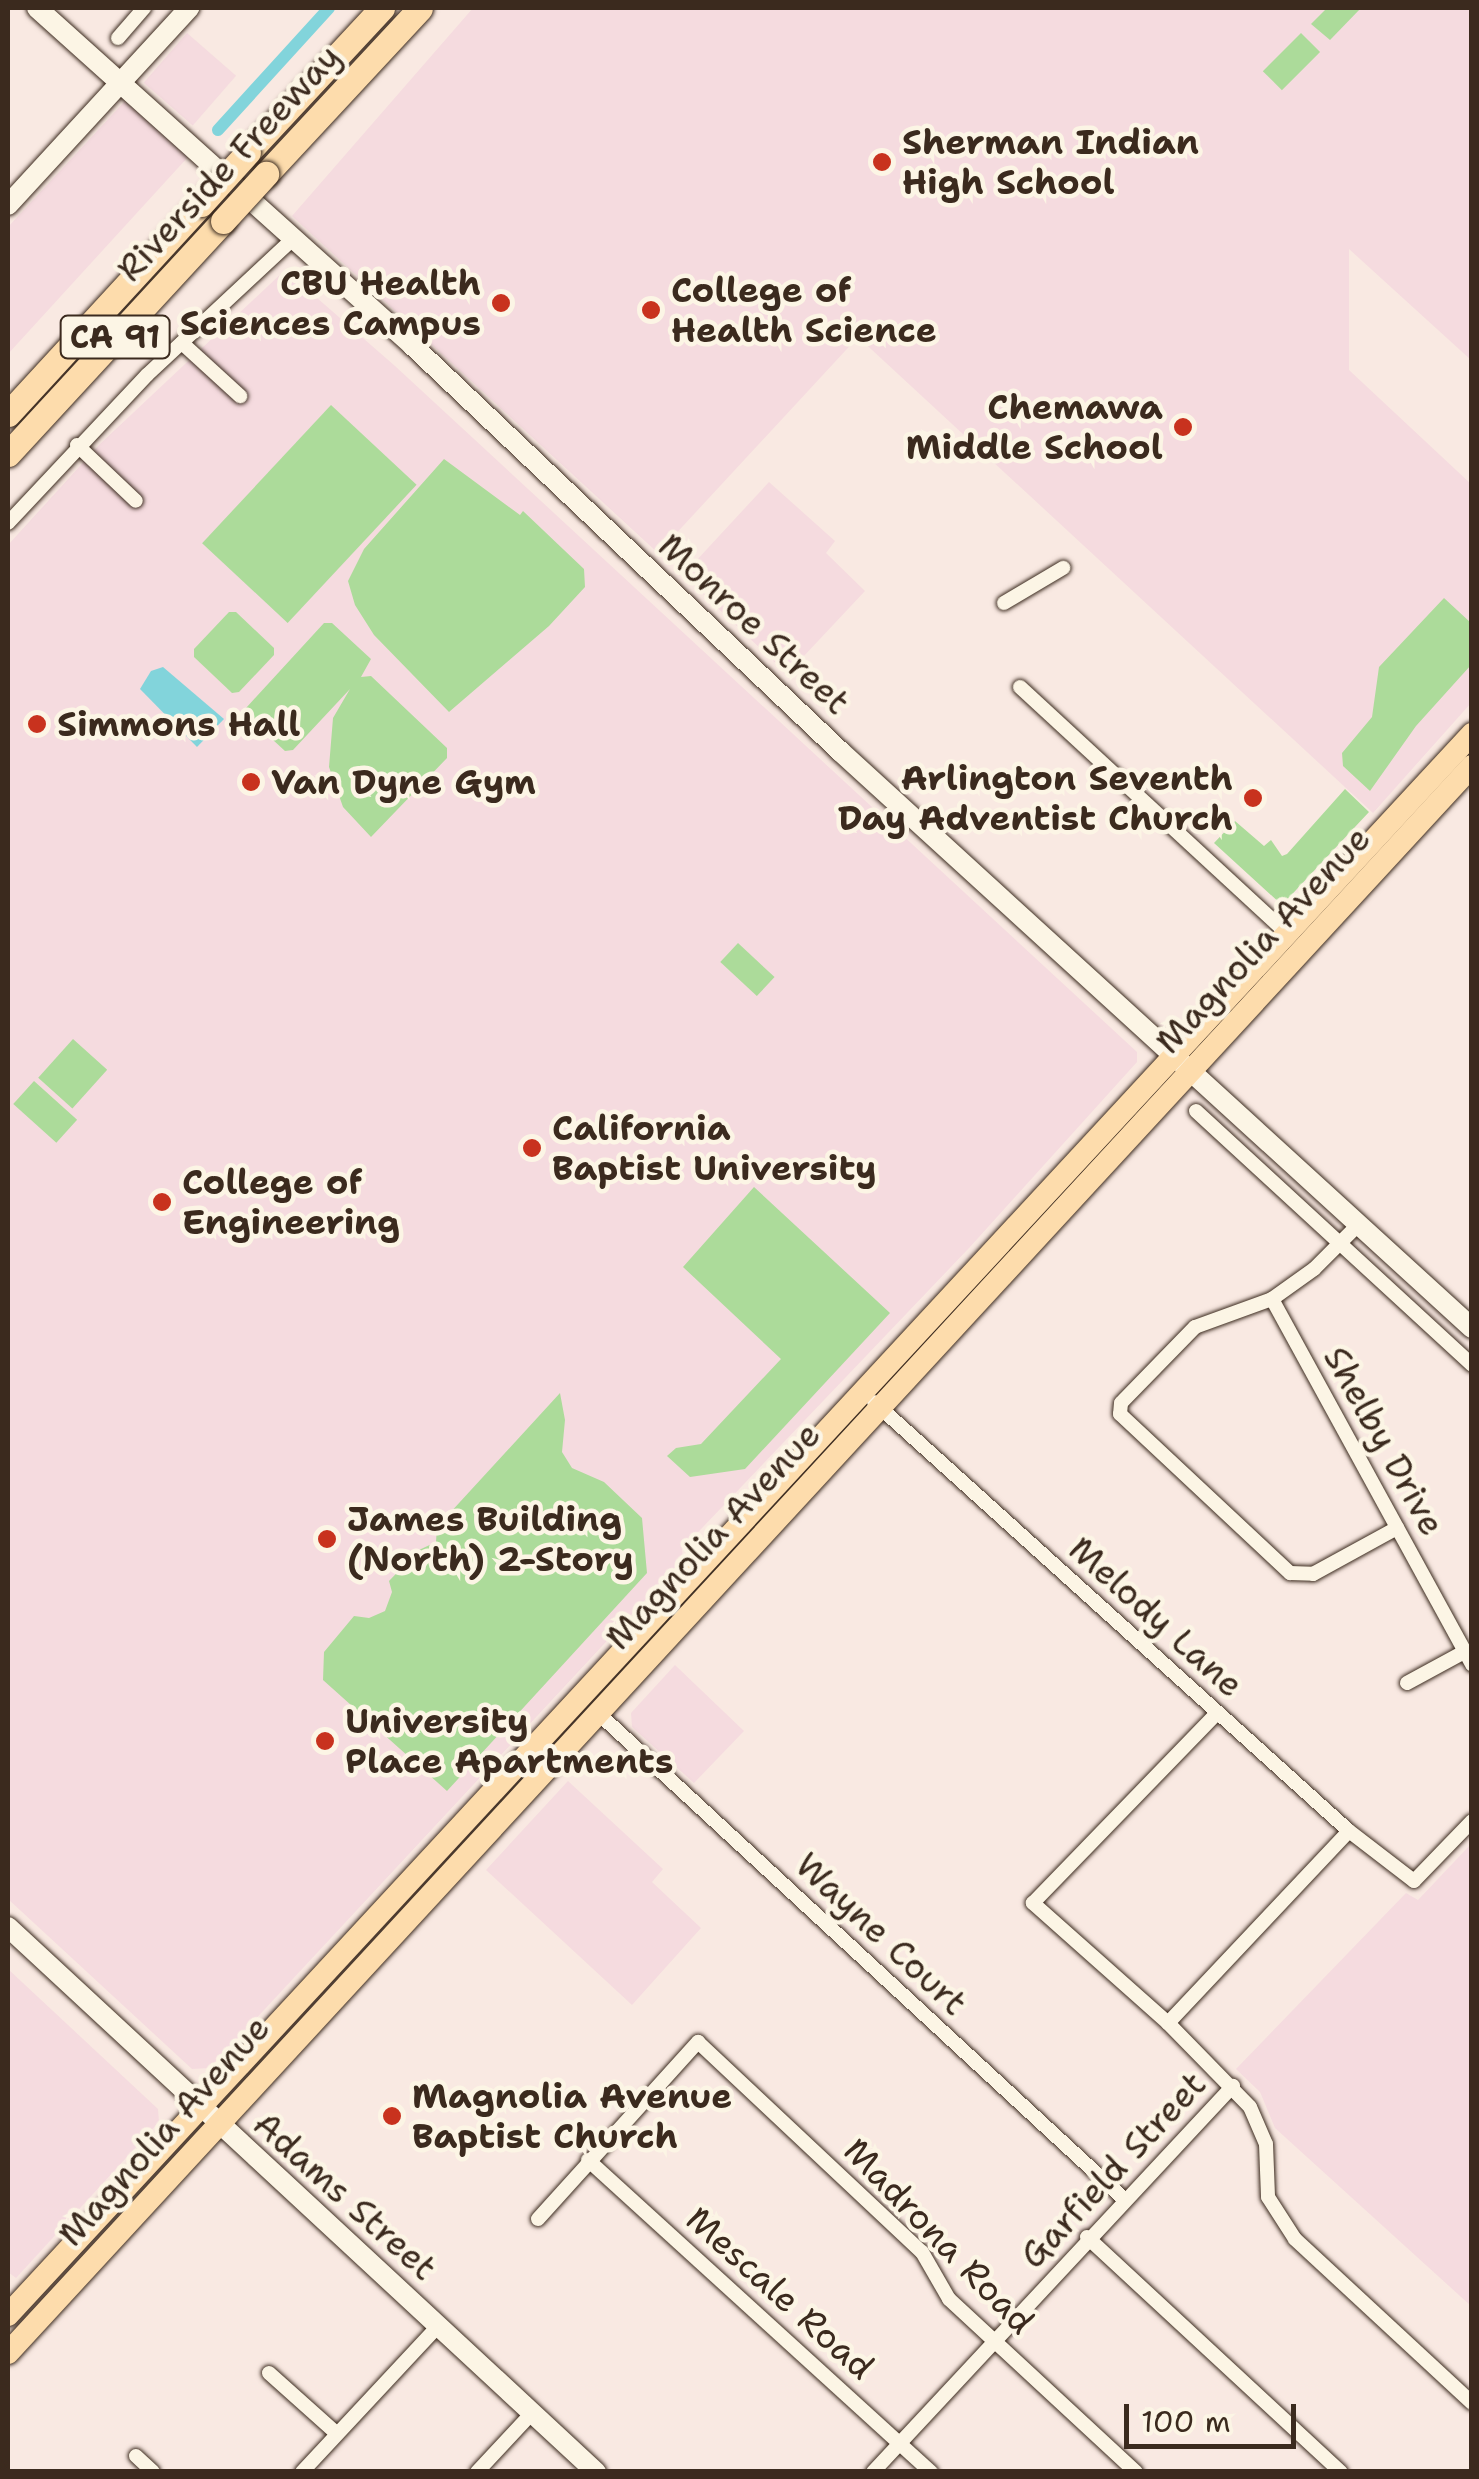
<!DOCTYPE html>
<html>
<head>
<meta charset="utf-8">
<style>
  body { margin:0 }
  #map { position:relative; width:1479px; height:2479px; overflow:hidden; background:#f9e9e2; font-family:"Shantell Sans",sans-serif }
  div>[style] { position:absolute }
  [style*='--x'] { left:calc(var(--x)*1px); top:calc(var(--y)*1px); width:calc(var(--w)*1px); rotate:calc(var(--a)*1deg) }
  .built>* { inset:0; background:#f5dbdf; transform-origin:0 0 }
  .green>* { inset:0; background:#acdb9a; transform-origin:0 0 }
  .water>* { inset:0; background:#82d4db }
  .canal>* { height:12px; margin:-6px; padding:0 6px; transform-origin:6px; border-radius:6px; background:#82d4db }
  .roads { filter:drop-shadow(0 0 2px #3b2a1e) drop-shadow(0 0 2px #3b2a1e) }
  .street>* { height:14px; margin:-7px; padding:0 7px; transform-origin:7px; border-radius:7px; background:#fcf5e5 }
  .secondary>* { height:20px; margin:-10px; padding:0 10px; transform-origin:10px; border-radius:10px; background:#fcf5e5 }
  .primary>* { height:22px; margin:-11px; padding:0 11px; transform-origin:11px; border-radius:11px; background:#fddcac }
  .highway>* { height:25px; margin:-12.5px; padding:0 12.5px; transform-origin:12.5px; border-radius:12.5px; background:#fddcac }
  .bridges { filter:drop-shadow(0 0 2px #3b2a1e) drop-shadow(0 0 2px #3b2a1e) }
  .highway-bridge>* { height:25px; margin:-12.5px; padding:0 12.5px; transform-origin:12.5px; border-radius:12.5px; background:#fddcac }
  .dots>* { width:28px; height:28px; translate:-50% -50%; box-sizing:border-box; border:5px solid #fcf5e5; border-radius:50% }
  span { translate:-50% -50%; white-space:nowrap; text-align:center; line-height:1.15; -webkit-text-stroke:9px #fcf5e5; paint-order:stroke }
  .shield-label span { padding:2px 8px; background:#fcf5e5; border:2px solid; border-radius:8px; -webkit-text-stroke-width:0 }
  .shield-label { font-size:32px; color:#3b2a1e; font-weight:700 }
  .poi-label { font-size:35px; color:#3b2a1e; font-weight:700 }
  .left { translate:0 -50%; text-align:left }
  .right { translate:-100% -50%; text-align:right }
  .street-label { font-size:35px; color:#3b2a1e }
  .frame { position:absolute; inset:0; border:10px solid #3b2a1e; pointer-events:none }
  .scale { position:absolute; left:1124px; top:2404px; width:172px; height:45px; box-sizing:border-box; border:5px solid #3b2a1e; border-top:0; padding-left:12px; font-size:30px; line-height:35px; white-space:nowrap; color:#3b2a1e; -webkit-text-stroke:8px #fcf5e5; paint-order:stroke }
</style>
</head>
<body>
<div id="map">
  <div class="built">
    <div style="clip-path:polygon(473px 8px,1471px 8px,1471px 360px,1349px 249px,1349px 370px,1471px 484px,1471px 703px,1373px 813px,858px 337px,658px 553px,292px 216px)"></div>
    <div style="left:187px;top:33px;width:65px;height:66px;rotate:41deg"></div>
    <div style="clip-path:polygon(125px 101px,188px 157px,8px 354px,8px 227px)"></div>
    <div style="clip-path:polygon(285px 270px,395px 366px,1137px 1052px,1137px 1062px,970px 1247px,682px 1549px,683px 1559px,210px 2068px,192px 2069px,8px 1899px,8px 545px,100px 444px)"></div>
    <div style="clip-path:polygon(769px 482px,835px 541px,826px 553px,865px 591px,787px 674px,683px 575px)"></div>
    <div style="clip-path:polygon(675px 1665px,744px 1731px,694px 1783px,632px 1727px,631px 1713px)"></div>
    <div style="clip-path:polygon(568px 1781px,663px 1869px,652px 1882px,701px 1928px,632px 2005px,486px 1870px)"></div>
    <div style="clip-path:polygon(1471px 1844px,1471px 2306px,1275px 2128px,1260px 2092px,1236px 2069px,1406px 1893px,1418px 1900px)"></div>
    <div style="clip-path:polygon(8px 1969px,158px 2109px,159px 2122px,16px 2278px,8px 2272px)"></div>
  </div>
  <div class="green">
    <div style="clip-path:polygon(1327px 8px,1361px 8px,1330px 40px,1311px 24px)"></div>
    <div style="left:1301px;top:33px;width:27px;height:54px;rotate:45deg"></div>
    <div style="left:331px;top:405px;width:117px;height:189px;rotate:43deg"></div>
    <div style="clip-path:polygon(444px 459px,520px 515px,523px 511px,584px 569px,585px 587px,549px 626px,449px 712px,374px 635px,355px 605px,348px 581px,364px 549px)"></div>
    <div style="clip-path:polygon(1444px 598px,1471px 623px,1471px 665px,1416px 726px,1370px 791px,1343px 766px,1342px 753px,1372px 717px,1379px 667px)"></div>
    <div style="clip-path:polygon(229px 612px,236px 612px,274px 648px,274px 655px,239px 692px,232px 693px,194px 657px,194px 649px)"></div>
    <div style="clip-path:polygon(324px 623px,332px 623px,371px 659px,361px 677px,371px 676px,447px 748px,447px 758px,371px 837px,343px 807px,329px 767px,333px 718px,350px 689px,293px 750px,285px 751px,247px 716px,246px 708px)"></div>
    <div style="clip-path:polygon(1345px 789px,1369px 812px,1282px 905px,1214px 843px,1235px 821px,1264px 846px,1271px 840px,1282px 856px,1287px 854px)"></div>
    <div style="left:738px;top:943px;width:50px;height:26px;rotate:43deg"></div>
    <div style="left:73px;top:1039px;width:46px;height:52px;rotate:42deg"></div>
    <div style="left:34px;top:1081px;width:58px;height:31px;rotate:42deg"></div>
    <div style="clip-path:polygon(754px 1187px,890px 1313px,745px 1469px,690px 1477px,667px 1456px,676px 1448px,701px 1444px,781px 1359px,683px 1267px)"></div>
    <div style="clip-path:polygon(560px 1393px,565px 1420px,562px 1452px,572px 1468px,604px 1482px,642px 1518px,647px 1573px,447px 1791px,323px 1680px,324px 1652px,354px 1616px,369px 1618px,385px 1611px,392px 1592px,389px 1581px,419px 1550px,436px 1542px,437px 1527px)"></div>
  </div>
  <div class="water">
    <div style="clip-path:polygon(163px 667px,224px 719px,197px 747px,140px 689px,151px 671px)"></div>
  </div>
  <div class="canal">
    <div style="--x:218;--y:130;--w:165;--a:-47.7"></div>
  </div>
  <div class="roads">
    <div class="street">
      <div style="--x:118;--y:38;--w:40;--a:-49"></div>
      <div style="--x:182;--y:343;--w:79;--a:42.4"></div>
      <div style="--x:77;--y:445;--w:81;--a:43.5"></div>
      <div style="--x:8;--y:523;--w:203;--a:-46.8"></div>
      <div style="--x:147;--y:375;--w:201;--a:-43"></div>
      <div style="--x:1004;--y:603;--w:69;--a:-30.7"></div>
      <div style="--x:1020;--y:687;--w:363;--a:42.7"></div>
      <div style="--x:1196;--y:1111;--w:375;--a:42.6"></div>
      <div style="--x:1358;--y:1225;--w:62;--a:135"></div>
      <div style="--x:1314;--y:1269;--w:52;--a:144.5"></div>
      <div style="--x:1272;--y:1299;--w:82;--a:160"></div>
      <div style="--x:1195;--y:1327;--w:106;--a:134.2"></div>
      <div style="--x:1121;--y:1403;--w:11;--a:95"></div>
      <div style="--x:1120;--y:1414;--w:233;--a:43.1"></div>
      <div style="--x:1290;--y:1573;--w:23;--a:2"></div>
      <div style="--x:1313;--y:1574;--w:96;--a:-28.7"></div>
      <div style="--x:1272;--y:1299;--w:417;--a:61.3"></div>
      <div style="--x:874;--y:1402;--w:640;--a:42.09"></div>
      <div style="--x:1349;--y:1831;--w:82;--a:37.6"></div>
      <div style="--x:1414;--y:1881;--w:83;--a:-46"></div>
      <div style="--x:1407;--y:1683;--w:65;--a:-28.5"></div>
      <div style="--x:598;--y:1713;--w:716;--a:42.74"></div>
      <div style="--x:1349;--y:1831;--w:264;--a:133.3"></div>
      <div style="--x:1168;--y:2023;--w:117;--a:45.7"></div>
      <div style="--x:1250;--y:2107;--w:40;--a:66.6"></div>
      <div style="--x:1266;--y:2144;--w:53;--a:87.8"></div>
      <div style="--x:1268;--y:2197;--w:50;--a:57.3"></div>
      <div style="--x:1295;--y:2239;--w:241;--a:42.8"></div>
      <div style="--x:1168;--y:2023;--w:181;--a:-138.4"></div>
      <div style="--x:1033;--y:1903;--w:264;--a:-45.9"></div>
      <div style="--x:588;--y:2160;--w:464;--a:42.3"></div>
      <div style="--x:538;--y:2219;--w:239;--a:-47.9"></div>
      <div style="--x:698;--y:2042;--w:307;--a:43.2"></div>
      <div style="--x:922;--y:2252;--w:54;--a:60.1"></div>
      <div style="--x:949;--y:2299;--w:255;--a:42.8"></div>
      <div style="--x:1087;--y:2237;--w:346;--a:42.8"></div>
      <div style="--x:269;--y:2373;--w:90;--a:41.8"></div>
      <div style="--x:136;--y:2456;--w:23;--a:43"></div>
      <div style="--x:302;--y:2472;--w:200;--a:-47"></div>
      <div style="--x:477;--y:2472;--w:81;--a:-47"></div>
      <div style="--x:873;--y:2472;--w:528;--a:-47"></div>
    </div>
    <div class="secondary">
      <div style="--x:37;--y:8;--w:504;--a:41.94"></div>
      <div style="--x:412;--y:345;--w:591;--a:43.49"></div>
      <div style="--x:841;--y:752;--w:854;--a:42.39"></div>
      <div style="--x:8;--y:205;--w:268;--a:-47.4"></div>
      <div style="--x:8;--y:1927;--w:802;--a:42.83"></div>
    </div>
    <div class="primary">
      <div style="--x:8;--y:2315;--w:2155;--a:-47.2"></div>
      <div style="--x:8;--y:2353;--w:2159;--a:-47.31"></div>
    </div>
    <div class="highway">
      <div style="--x:248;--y:152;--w:197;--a:-47.1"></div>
      <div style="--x:266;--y:174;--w:226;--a:-47.1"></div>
      <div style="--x:8;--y:414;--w:285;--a:-47.4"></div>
      <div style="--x:8;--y:454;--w:317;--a:-47.3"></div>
    </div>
  </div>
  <div class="bridges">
    <div class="highway-bridge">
      <div style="--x:201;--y:204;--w:70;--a:-47.9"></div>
      <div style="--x:223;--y:221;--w:64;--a:-47.5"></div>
    </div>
  </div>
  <div class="dots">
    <div style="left:882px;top:162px;background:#c8321e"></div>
    <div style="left:501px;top:303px;background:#c8321e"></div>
    <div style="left:651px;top:310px;background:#c8321e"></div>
    <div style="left:1183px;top:427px;background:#c8321e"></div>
    <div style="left:37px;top:724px;background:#c8321e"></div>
    <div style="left:251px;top:782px;background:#c8321e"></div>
    <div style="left:1253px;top:798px;background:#c8321e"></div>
    <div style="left:532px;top:1148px;background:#c8321e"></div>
    <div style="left:162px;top:1202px;background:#c8321e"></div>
    <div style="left:327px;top:1539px;background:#c8321e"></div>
    <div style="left:325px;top:1741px;background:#c8321e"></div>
    <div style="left:392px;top:2116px;background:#c8321e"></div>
  </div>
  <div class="shield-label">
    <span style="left:115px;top:337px">CA 91</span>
  </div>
  <div class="poi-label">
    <span class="left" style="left:902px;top:162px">Sherman Indian<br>High School</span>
    <span class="right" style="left:481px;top:303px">CBU Health<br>Sciences Campus</span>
    <span class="left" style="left:671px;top:310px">College of<br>Health Science</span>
    <span class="right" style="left:1163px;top:427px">Chemawa<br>Middle School</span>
    <span class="left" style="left:57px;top:724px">Simmons Hall</span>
    <span class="right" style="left:1233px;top:798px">Arlington Seventh<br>Day Adventist Church</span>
    <span class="left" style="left:271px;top:782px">Van Dyne Gym</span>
    <span class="left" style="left:552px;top:1148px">California<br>Baptist University</span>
    <span class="left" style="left:182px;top:1202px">College of<br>Engineering</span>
    <span class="left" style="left:347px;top:1539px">James Building<br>(North) 2-Story</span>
    <span class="left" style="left:345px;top:1741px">University<br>Place Apartments</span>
    <span class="left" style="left:412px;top:2116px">Magnolia Avenue<br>Baptist Church</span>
  </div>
  <div class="street-label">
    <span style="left:229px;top:163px;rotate:-47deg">Riverside Freeway</span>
    <span style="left:754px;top:624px;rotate:43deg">Monroe Street</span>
    <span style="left:1263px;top:940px;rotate:-47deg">Magnolia Avenue</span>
    <span style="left:1384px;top:1441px;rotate:61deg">Shelby Drive</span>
    <span style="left:713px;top:1536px;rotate:-47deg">Magnolia Avenue</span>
    <span style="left:1156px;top:1617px;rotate:42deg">Melody Lane</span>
    <span style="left:881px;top:1934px;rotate:43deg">Wayne Court</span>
    <span style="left:164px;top:2131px;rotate:-48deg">Magnolia Avenue</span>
    <span style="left:1113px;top:2170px;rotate:-47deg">Garfield Street</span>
    <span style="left:345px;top:2196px;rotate:42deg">Adams Street</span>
    <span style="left:939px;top:2236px;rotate:46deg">Madrona Road</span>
    <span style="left:780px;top:2293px;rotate:42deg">Mescale Road</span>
  </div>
  <div class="frame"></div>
  <div class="scale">100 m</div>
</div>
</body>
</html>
